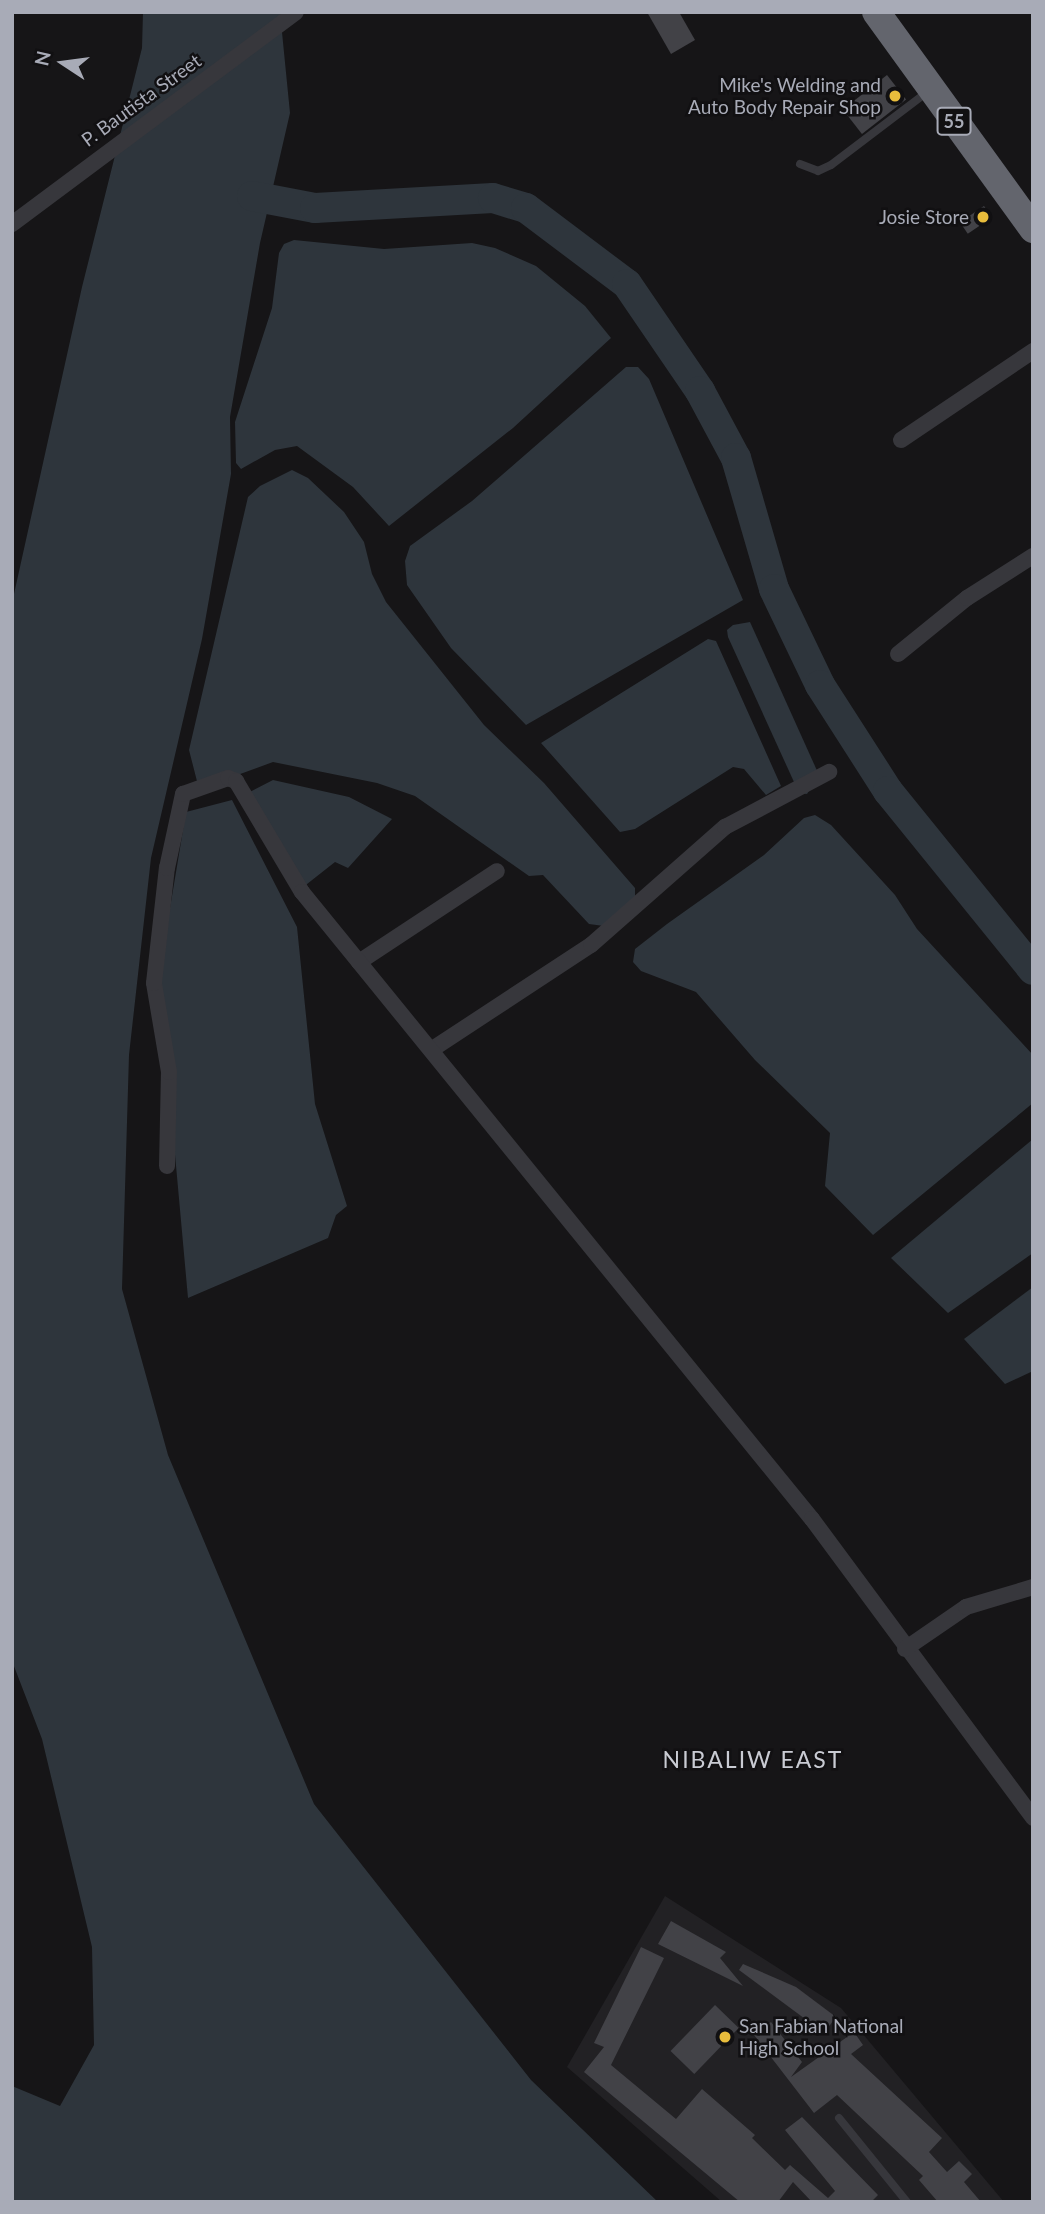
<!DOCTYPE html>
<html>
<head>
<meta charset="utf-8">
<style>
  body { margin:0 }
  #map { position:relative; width:1045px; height:2214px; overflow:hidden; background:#161517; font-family:Lato,sans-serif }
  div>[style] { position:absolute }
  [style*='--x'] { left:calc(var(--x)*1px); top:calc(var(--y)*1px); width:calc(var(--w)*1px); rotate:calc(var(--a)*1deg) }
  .built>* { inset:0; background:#222124 }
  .water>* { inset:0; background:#2e353c }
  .river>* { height:30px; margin:-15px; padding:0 15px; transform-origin:15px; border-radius:15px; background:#2e353c }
  .building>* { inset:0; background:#424247; transform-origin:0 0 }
  .lane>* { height:8px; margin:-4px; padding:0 4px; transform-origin:4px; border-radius:4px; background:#37373c }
  .street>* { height:16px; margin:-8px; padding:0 8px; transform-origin:8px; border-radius:8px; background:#37373c }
  .highway>* { height:28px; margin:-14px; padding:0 14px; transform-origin:14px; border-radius:14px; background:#63656d }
  .dots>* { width:19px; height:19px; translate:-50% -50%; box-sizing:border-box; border:4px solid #111012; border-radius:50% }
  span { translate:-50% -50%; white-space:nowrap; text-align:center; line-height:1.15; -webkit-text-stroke:5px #111012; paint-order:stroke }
  .shield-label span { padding:2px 5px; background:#111012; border:2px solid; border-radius:5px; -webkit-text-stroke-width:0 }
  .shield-label { font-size:18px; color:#a8abb7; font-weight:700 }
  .poi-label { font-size:19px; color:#a8abb7 }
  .right { translate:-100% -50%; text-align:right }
  .left { translate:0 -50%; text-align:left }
  .street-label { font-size:19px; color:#a8abb7 }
  .quarter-label { font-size:23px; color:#c9cbd3; letter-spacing:2px }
  .frame { position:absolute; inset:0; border:14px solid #a8abb7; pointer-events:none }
  .north { position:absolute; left:28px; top:28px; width:70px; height:70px; -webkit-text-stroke:5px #111012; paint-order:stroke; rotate:283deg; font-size:19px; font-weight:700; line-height:28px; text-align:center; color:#a8abb7 }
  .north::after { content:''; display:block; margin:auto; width:24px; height:32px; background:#a8abb7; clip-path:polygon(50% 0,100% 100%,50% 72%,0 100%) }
</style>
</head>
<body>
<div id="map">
  <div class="built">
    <div style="clip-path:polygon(665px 1896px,841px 2008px,1004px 2202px,722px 2202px,567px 2067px)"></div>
  </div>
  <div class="water">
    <div style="clip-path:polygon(143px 12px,280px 12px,290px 113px,260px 243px,230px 417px,231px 474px,202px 639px,151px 858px,129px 1055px,122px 1289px,168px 1455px,314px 1804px,531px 2080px,658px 2202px,12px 2202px,12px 2086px,60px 2106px,94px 2045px,92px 1947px,42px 1739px,12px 1661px,12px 603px,82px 287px,142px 48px)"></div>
    <div style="clip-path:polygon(294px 240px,384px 249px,472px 243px,495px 248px,536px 266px,585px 306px,611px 338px,513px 428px,389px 526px,353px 487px,297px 446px,275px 450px,241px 469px,236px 463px,235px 422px,272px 308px,279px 253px,284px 244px)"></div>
    <div style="clip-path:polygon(626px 367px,638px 367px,649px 379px,743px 600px,526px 725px,451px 648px,407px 585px,405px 561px,410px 546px,472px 501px)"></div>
    <div style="clip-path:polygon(292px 470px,308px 478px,344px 512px,364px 542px,372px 574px,386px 602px,484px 725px,544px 783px,635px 888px,635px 902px,604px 926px,589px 924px,543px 875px,529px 876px,415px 796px,377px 783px,273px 762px,199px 789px,189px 750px,248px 497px,260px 486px)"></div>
    <div style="clip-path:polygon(750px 622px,819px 775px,807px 794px,799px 793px,728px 637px,727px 630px,733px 625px)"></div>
    <div style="clip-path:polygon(708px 639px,716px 641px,781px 786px,766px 795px,744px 769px,733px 767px,635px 829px,620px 832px,541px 743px)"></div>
    <div style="clip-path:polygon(273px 780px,349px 797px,392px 819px,348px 868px,335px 862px,302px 888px,246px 794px)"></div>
    <div style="clip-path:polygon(232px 800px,297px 927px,315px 1104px,347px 1206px,336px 1215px,328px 1238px,188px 1298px,161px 1000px,162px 956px,186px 812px)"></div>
    <div style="clip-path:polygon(815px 815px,831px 825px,895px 895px,917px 929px,1033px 1055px,1033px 1103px,873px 1235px,825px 1186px,830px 1133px,755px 1060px,696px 992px,641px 971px,633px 962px,635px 949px,667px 924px,764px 855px,804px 818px)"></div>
    <div style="clip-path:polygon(1033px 1139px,1033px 1253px,948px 1313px,891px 1258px)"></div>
    <div style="clip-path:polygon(1033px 1287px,1033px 1371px,1005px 1384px,964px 1339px)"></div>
  </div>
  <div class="river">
    <div style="--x:252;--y:196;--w:64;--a:10.8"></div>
    <div style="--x:315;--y:208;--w:178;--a:-3.2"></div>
    <div style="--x:493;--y:198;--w:34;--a:17"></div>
    <div style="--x:526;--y:208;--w:126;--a:37"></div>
    <div style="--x:627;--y:284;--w:130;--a:55.7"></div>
    <div style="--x:700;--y:391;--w:76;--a:61.8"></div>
    <div style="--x:736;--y:458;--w:136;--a:73.8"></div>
    <div style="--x:774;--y:589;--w:106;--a:64.4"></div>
    <div style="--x:820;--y:685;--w:126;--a:57.3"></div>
    <div style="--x:888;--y:791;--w:230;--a:51"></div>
  </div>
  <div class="building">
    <div style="clip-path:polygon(647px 12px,679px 12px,695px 40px,671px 54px)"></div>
    <div style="left:887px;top:75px;width:31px;height:56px;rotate:52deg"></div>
    <div style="left:984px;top:206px;width:14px;height:29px;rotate:56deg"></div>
    <div style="clip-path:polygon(671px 1921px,726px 1952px,720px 1958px,743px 1986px,658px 1944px)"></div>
    <div style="clip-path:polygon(641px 1947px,664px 1958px,611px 2065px,676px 2119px,702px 2089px,755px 2135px,752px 2138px,785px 2170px,790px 2165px,828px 2198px,835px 2191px,785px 2130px,802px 2117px,878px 2195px,871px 2202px,812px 2202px,793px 2182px,778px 2202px,740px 2202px,584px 2072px,604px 2047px,594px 2043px)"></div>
    <div style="clip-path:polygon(743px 1964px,796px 1987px,836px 2017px,824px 2033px,739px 1970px)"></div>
    <div style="left:715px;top:2005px;width:33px;height:64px;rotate:44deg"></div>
    <div style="clip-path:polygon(771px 2022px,802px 2062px,791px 2077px,854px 2032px,863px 2045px,851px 2054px,942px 2138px,929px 2152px,947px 2172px,959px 2161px,972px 2174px,964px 2182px,981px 2202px,938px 2202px,919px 2180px,923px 2176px,837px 2095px,814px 2113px,754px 2035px)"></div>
  </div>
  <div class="lane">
    <div style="--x:800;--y:164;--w:19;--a:21"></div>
    <div style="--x:818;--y:171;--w:14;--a:-25"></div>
    <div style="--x:831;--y:165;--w:121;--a:-37.2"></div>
    <div style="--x:839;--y:2118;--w:108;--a:51"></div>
  </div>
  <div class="street">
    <div style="--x:12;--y:224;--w:354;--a:-36.7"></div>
    <div style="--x:901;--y:440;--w:159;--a:-34"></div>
    <div style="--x:898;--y:654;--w:89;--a:-39.1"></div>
    <div style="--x:967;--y:598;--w:78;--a:-32.5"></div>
    <div style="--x:359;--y:962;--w:165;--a:-33.4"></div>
    <div style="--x:431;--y:1050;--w:191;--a:-33.3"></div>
    <div style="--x:591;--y:945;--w:179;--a:-41.4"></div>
    <div style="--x:725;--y:827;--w:118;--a:-27.9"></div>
    <div style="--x:167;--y:1166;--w:94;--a:-88.8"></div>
    <div style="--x:169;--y:1072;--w:90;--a:-99.6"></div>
    <div style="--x:154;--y:983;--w:116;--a:-83.6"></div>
    <div style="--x:167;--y:868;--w:76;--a:-77.8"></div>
    <div style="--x:183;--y:794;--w:48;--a:-19.6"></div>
    <div style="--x:228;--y:778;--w:9;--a:21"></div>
    <div style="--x:236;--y:781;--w:129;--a:59.3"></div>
    <div style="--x:302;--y:892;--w:808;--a:50.88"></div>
    <div style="--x:812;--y:1519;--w:372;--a:53.5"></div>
    <div style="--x:905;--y:1649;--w:74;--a:-34.5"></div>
    <div style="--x:966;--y:1607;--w:70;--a:-16.6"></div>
  </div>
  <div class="highway">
    <div style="--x:876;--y:12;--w:268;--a:54.1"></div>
  </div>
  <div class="dots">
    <div style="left:895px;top:96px;background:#e9bd3c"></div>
    <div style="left:983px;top:217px;background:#e9bd3c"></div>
    <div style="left:725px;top:2037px;background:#e9bd3c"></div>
  </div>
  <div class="shield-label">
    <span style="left:954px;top:121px">55</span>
  </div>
  <div class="poi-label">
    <span class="right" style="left:881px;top:96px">Mike's Welding and<br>Auto Body Repair Shop</span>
    <span class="right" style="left:969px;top:217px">Josie Store</span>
    <span class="left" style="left:739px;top:2037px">San Fabian National<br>High School</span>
  </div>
  <div class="street-label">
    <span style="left:141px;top:100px;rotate:-36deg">P. Bautista Street</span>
  </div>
  <div class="quarter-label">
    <span style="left:753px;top:1759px">NIBALIW EAST</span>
  </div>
  <div class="frame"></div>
  <div class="north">N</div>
</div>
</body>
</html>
